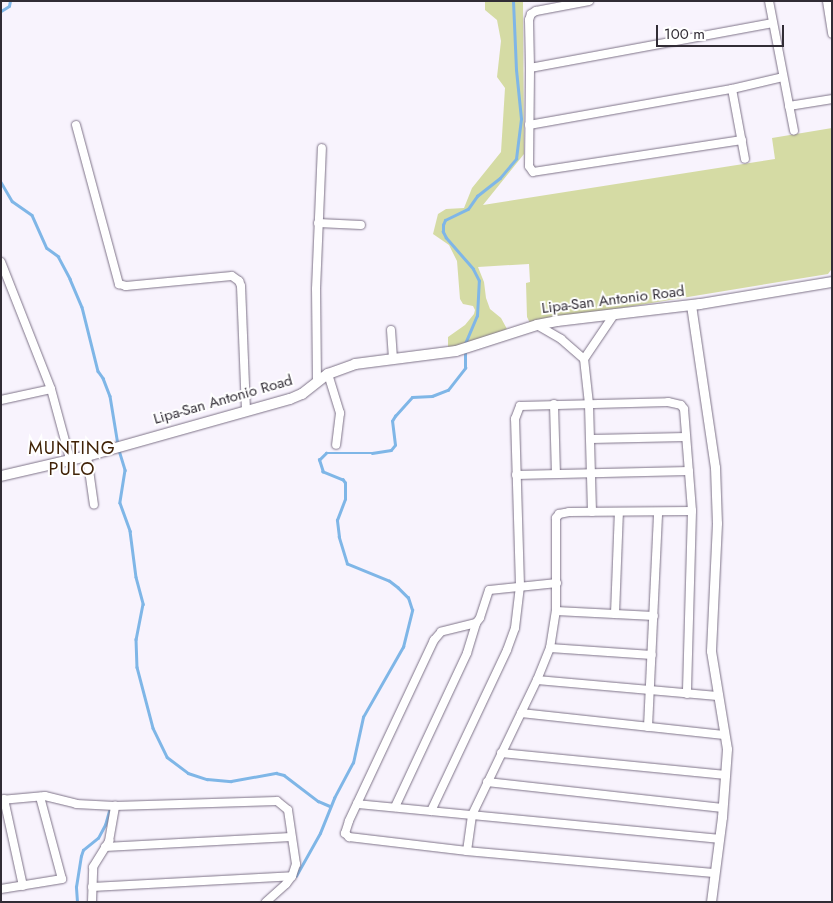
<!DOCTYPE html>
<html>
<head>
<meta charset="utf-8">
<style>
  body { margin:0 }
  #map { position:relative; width:833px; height:903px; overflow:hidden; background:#f8f3fd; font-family:Jost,sans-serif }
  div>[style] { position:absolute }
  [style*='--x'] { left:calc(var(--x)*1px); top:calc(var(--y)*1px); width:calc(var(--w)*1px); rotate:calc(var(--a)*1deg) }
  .green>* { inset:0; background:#d5dba4 }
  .stream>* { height:2.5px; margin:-1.25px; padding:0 1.25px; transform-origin:1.25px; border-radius:1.25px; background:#7fb6e7 }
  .roads { filter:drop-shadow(0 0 1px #7e7388) drop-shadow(0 0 1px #7e7388) }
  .minor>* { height:8px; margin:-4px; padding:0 4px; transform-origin:4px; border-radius:4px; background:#fff }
  .tertiary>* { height:9px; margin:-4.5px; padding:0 4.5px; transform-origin:4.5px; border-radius:4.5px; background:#fff }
  .secondary>* { height:10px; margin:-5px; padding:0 5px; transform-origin:5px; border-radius:5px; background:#fff }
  span { translate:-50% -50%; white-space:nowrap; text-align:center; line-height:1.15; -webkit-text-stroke:4px #fff; paint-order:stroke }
  .street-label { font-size:15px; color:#312c35 }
  .quarter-label { font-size:18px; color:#412308; letter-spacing:1px }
  .frame { position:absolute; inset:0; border:2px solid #312c35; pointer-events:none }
  .scale { position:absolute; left:656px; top:25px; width:128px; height:22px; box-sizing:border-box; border:2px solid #312c35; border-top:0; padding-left:6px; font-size:15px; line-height:18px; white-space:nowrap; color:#312c35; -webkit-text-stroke:4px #fff; paint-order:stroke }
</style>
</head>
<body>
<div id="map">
  <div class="green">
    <div style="clip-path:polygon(485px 1px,523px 1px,524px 154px,483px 205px,775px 159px,772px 138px,832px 128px,831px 270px,828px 274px,530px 323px,527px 317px,526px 283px,530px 282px,529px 264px,478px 267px,484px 282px,486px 298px,490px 309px,501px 318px,507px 329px,476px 342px,448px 348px,448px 337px,465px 325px,474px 314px,475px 310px,473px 306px,463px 304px,460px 299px,457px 261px,449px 245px,433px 234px,438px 214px,446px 209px,464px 208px,472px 188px,501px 152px,505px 88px,497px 77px,501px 41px,497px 20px,485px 10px)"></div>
  </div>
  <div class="stream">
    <div style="--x:1;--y:11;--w:9;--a:-32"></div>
    <div style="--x:9;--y:6;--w:5;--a:-79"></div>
    <div style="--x:1;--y:182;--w:22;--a:60"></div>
    <div style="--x:12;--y:201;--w:24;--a:35"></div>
    <div style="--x:32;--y:215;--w:36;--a:66"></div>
    <div style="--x:47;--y:248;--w:14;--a:36"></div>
    <div style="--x:58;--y:256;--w:26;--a:62"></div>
    <div style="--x:70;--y:279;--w:30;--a:67"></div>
    <div style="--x:82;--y:307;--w:66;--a:76"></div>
    <div style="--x:98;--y:371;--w:9;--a:54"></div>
    <div style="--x:103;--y:378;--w:19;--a:69"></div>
    <div style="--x:110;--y:396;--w:50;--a:80.7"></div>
    <div style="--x:464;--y:346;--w:33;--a:-67"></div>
    <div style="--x:477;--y:316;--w:35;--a:-87"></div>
    <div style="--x:479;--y:281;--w:13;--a:-117"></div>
    <div style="--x:473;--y:269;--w:41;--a:-131.1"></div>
    <div style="--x:446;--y:238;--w:7;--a:-117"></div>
    <div style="--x:443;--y:232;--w:7;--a:-90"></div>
    <div style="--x:443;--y:225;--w:5;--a:-68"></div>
    <div style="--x:445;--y:220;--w:25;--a:-26"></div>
    <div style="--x:468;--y:209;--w:16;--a:-55"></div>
    <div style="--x:477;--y:196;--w:29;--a:-38"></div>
    <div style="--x:500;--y:178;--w:25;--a:-50"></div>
    <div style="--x:516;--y:159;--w:40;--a:-82.9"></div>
    <div style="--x:521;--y:119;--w:49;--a:-95.8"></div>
    <div style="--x:516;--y:70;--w:69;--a:-92.5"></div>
    <div style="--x:119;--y:450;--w:21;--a:73"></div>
    <div style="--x:125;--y:470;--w:33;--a:99"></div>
    <div style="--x:120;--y:503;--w:30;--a:70"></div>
    <div style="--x:130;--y:531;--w:46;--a:82.6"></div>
    <div style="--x:136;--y:577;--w:28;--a:75"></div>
    <div style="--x:143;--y:604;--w:36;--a:101"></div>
    <div style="--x:136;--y:639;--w:28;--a:88"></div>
    <div style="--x:137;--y:667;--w:63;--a:75.3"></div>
    <div style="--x:153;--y:728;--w:32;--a:64"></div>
    <div style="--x:167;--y:757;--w:26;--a:37"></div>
    <div style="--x:188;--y:773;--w:20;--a:18"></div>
    <div style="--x:207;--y:779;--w:24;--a:5"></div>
    <div style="--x:231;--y:781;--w:46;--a:-10.1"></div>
    <div style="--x:276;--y:773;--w:8;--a:14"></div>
    <div style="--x:284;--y:775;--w:43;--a:37.4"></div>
    <div style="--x:318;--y:801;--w:13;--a:23"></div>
    <div style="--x:296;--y:876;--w:49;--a:-60.8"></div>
    <div style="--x:320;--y:833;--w:38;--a:-68"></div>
    <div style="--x:334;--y:798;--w:40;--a:-62"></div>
    <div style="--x:353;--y:763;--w:47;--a:-77.7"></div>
    <div style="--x:363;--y:717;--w:81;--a:-60.3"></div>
    <div style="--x:403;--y:647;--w:38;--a:-76"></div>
    <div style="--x:412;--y:610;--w:13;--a:-108"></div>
    <div style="--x:408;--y:598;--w:14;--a:-135"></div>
    <div style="--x:398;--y:588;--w:11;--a:-142"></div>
    <div style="--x:389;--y:581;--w:45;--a:-158"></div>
    <div style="--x:347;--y:564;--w:28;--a:-107"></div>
    <div style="--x:339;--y:537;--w:17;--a:-97"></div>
    <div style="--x:337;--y:520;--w:22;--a:-69"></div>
    <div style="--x:345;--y:499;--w:16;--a:-90"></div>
    <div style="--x:345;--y:483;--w:4;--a:-124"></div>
    <div style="--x:343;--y:480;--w:22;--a:-158"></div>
    <div style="--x:323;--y:472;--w:13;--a:-108"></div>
    <div style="--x:319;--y:460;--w:10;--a:-45"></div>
    <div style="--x:326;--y:453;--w:46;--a:0"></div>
    <div style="--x:372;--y:453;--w:19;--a:-9"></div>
    <div style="--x:391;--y:450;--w:6;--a:-51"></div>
    <div style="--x:395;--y:445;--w:24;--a:-97"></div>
    <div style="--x:392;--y:421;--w:6;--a:-59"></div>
    <div style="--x:395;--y:416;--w:25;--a:-48"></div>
    <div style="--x:412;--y:397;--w:20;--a:-3"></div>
    <div style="--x:432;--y:396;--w:17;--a:-21"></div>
    <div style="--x:448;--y:390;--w:28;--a:-52"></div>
    <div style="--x:465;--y:368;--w:16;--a:-90"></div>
    <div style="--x:77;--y:902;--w:15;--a:-94"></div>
    <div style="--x:76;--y:887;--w:31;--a:-81"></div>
    <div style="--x:81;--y:856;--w:6;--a:-72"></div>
    <div style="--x:83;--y:850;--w:19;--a:-39"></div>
    <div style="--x:98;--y:838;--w:15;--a:-62"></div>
    <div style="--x:105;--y:825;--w:19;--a:-74"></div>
  </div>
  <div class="roads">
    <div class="minor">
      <div style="--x:769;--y:1;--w:132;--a:79.1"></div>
      <div style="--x:827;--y:1;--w:33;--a:81"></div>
      <div style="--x:530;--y:68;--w:48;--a:-91.2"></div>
      <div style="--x:529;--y:20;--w:6;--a:-72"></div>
      <div style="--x:531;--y:14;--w:6;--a:-31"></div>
      <div style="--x:536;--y:11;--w:54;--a:-10.7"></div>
      <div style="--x:732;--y:89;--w:52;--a:-13.2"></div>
      <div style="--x:789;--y:106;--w:44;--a:-9.2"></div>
      <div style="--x:76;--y:125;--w:165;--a:74.9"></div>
      <div style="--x:119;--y:284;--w:7;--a:16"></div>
      <div style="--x:126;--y:286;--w:106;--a:-5.4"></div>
      <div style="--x:232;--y:276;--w:9;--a:36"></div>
      <div style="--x:239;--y:281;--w:5;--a:68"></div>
      <div style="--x:241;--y:286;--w:125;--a:87.7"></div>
      <div style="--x:529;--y:125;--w:206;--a:-10.1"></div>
      <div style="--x:732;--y:89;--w:71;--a:79.5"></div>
      <div style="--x:742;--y:140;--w:211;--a:171.3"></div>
      <div style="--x:533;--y:172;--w:7;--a:-124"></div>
      <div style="--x:529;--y:166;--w:98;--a:-89.4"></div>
      <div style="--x:530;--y:68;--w:247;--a:-10.5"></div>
      <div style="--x:318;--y:223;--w:43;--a:2.7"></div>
      <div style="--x:1;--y:262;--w:136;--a:68.5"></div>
      <div style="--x:51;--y:389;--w:73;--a:74.8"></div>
      <div style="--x:537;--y:325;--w:28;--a:30"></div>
      <div style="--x:561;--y:339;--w:30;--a:41"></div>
      <div style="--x:391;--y:330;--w:29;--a:86"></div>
      <div style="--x:328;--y:374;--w:41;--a:72.9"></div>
      <div style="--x:340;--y:413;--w:32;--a:97"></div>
      <div style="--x:317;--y:382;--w:93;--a:-90.6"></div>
      <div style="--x:316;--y:289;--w:141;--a:-87.6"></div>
      <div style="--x:1;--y:400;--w:51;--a:-12.4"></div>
      <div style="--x:554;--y:404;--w:70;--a:88.4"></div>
      <div style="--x:591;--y:439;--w:95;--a:-1.2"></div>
      <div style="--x:87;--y:456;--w:49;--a:81.9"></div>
      <div style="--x:516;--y:475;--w:173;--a:-1.3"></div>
      <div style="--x:592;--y:512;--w:108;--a:-91.6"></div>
      <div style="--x:589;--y:404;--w:45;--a:-96.3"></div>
      <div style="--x:584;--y:359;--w:55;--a:-56"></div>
      <div style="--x:557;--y:583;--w:68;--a:174.1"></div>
      <div style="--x:489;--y:590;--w:29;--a:108"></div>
      <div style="--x:480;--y:618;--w:6;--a:129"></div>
      <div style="--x:476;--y:623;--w:36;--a:166"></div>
      <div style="--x:441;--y:632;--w:11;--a:131"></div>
      <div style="--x:434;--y:640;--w:200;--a:115.2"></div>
      <div style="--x:349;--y:821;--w:13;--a:108"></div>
      <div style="--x:345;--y:833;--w:6;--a:45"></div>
      <div style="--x:349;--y:837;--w:119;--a:6.8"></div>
      <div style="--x:467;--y:851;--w:249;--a:5.1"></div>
      <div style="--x:556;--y:611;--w:98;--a:2.9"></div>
      <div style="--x:615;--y:614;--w:102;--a:-87.8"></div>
      <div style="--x:550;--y:648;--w:102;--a:3.9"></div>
      <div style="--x:537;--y:680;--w:181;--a:5.1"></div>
      <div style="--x:521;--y:713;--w:204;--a:6.2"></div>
      <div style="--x:648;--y:727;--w:215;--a:-87.3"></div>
      <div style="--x:501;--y:753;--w:226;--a:5.6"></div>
      <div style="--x:487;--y:782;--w:237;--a:6.3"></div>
      <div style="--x:4;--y:799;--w:89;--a:77.7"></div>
      <div style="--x:1;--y:800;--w:44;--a:-5.2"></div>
      <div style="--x:45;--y:796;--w:32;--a:14"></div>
      <div style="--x:76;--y:804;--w:39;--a:3"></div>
      <div style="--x:115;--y:806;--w:162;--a:-1.8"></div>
      <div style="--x:277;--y:801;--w:14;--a:39"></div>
      <div style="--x:288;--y:810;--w:55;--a:81.6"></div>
      <div style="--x:296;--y:864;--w:13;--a:108"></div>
      <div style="--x:292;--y:876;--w:10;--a:127"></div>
      <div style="--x:286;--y:884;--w:27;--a:138"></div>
      <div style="--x:357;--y:804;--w:364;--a:5.5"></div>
      <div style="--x:395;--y:807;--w:170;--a:-64.9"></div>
      <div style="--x:467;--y:653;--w:31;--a:-73"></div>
      <div style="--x:431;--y:811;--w:178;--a:-64.7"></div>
      <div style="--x:507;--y:650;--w:23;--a:-70"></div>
      <div style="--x:515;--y:628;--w:42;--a:-83.2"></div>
      <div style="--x:520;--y:586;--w:167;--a:-91.7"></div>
      <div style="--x:515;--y:419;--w:14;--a:-69"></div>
      <div style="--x:520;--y:406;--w:148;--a:-1.5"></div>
      <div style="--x:668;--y:402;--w:13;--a:13"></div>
      <div style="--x:681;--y:405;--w:5;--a:53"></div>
      <div style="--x:684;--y:409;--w:102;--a:85.5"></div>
      <div style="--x:692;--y:511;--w:183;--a:91.6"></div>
      <div style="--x:105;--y:847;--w:186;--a:-3.1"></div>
      <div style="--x:467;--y:851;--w:36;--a:-82"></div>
      <div style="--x:472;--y:815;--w:150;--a:-64.3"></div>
      <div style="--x:537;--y:680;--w:35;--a:-68"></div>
      <div style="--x:550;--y:648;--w:37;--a:-81"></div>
      <div style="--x:556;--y:611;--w:93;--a:-90"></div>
      <div style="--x:556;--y:518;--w:5;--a:-53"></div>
      <div style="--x:559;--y:514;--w:10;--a:-11"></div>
      <div style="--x:569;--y:512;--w:123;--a:-0.5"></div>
      <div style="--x:92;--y:887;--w:200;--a:-3.1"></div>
      <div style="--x:1;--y:889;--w:62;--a:-9.3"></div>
      <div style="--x:62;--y:879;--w:85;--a:-105"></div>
      <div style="--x:92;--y:902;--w:35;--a:-88"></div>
      <div style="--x:93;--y:867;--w:31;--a:-58"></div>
      <div style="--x:109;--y:841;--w:36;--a:-80"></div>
    </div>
    <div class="tertiary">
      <div style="--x:691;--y:305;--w:164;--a:81.6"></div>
      <div style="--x:715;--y:467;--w:56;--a:88"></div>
      <div style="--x:717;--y:523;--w:128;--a:92.7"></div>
      <div style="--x:711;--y:651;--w:99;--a:80.7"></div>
      <div style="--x:727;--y:749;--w:68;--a:94.2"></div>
      <div style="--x:722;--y:817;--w:86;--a:97.4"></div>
    </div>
    <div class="secondary">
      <div style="--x:1;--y:476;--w:88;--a:-13.1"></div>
      <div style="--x:87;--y:456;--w:211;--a:-15.7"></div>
      <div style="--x:290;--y:399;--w:13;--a:-23"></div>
      <div style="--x:302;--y:394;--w:33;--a:-38"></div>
      <div style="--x:328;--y:374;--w:29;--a:-20"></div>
      <div style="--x:355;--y:364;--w:102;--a:-7.3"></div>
      <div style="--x:456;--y:351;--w:85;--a:-17.8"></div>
      <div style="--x:537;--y:325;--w:20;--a:-11"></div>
      <div style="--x:557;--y:321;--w:144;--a:-6.8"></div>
      <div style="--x:700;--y:304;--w:134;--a:-9.5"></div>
    </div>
  </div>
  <div class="street-label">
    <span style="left:613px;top:300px;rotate:-7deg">Lipa-San Antonio Road</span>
    <span style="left:223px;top:400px;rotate:-16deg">Lipa-San Antonio Road</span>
  </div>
  <div class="quarter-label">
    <span style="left:72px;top:459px">MUNTING<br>PULO</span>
  </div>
  <div class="frame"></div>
  <div class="scale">100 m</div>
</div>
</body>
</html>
